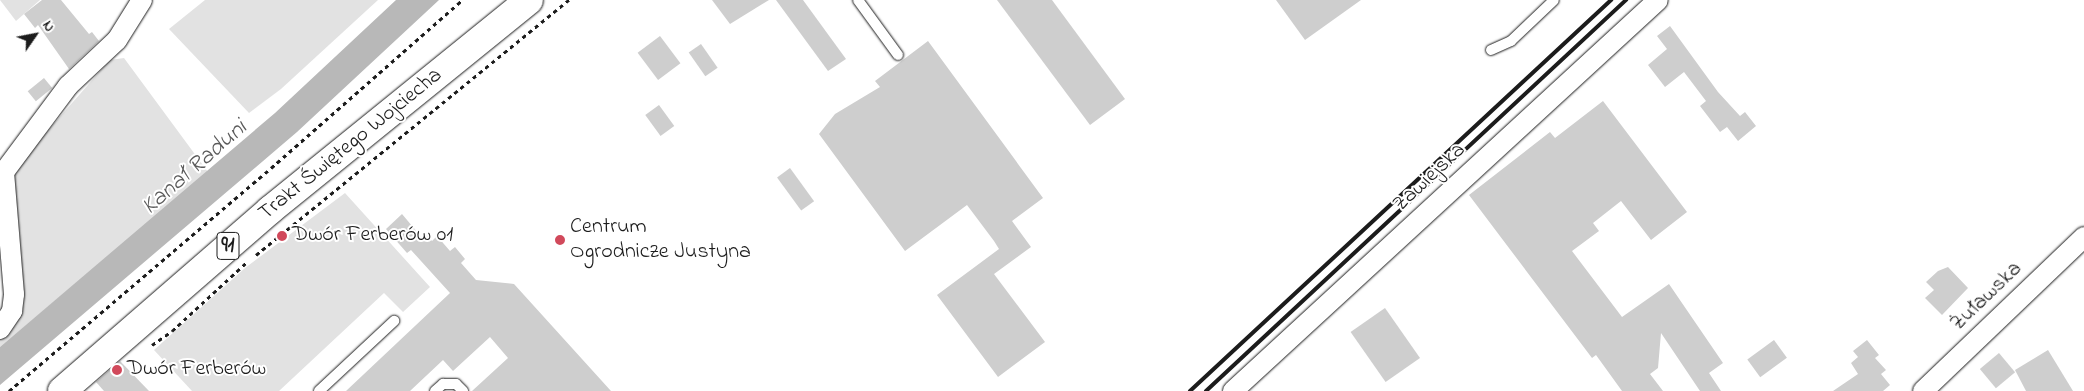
<!DOCTYPE html>
<html>
<head>
<meta charset="utf-8">
<style>
  body { margin:0 }
  #map { position:relative; width:2084px; height:391px; overflow:hidden; background:#fff; font-family:"Indie Flower",sans-serif }
  div>[style] { position:absolute }
  [style*='--x'] { left:calc(var(--x)*1px); top:calc(var(--y)*1px); width:calc(var(--w)*1px); rotate:calc(var(--a)*1deg) }
  .green>* { inset:0; background:#e2e2e2 }
  .water>* { inset:0; background:#b8b8b8 }
  .building>* { inset:0; background:#cecece; transform-origin:0 0 }
  .path>* { height:3px; margin-top:-1.5px; transform-origin:0; background:repeating-linear-gradient(90deg,#1c1c1c 0 4px,transparent 0 8px) }
  .roads { filter:drop-shadow(0 0 1px #1c1c1c) drop-shadow(0 0 1px #1c1c1c) }
  .lane>* { height:10px; margin:-5px; padding:0 5px; transform-origin:5px; border-radius:5px; background:#fff }
  .street>* { height:20px; margin:-10px; padding:0 10px; transform-origin:10px; border-radius:10px; background:#fff }
  .primary>* { height:28px; margin:-14px; padding:0 14px; transform-origin:14px; border-radius:14px; background:#fff }
  .rail>* { height:4px; margin:-2px; padding:0 2px; transform-origin:2px; border-radius:2px; background:#1c1c1c }
  .dots>* { width:14px; height:14px; translate:-50% -50%; box-sizing:border-box; border:2px solid #fff; border-radius:50% }
  span { translate:-50% -50%; white-space:nowrap; text-align:center; line-height:1.15; -webkit-text-stroke:4px #fff; paint-order:stroke }
  .shield-label span { padding:1px 4px; background:#fff; border:1px solid; border-radius:4px; -webkit-text-stroke-width:0 }
  .shield-label { font-size:21px; color:#1c1c1c; font-weight:700 }
  .street-label { font-size:22px; color:#1c1c1c }
  .poi-label { font-size:22px; color:#1c1c1c }
  .left { translate:0 -50%; text-align:left }
  .water-label { font-size:24px; color:#5a5a5a; font-style:italic }
  .north { position:absolute; left:10px; top:10px; width:50px; height:50px; -webkit-text-stroke:4px #fff; paint-order:stroke; rotate:57deg; font-size:14px; font-weight:700; line-height:20px; text-align:center; color:#1c1c1c }
  .north::after { content:''; display:block; margin:auto; width:18px; height:22px; background:#1c1c1c; clip-path:polygon(50% 0,100% 100%,50% 72%,0 100%) }
</style>
</head>
<body>
<div id="map">
  <div class="green">
    <div style="clip-path:polygon(0 0,40px 0,16px 21px)"></div>
    <div style="clip-path:polygon(205px 0,378px 0,281px 89px,249px 113px,169px 29px)"></div>
    <div style="clip-path:polygon(124px 58px,208px 172px,0 347px,0 337px,21px 314px,24px 289px,10px 187px,20px 162px,110px 60px)"></div>
    <div style="clip-path:polygon(345px 193px,430px 287px,403px 312px,384px 293px,279px 391px,192px 391px,154px 350px,245px 268px)"></div>
  </div>
  <div class="water">
    <div style="clip-path:polygon(396px 0,439px 0,297px 132px,0 385px,0 347px,275px 113px)"></div>
  </div>
  <div class="building">
    <div style="clip-path:polygon(42px 0,61px 0,89px 34px,92px 32px,99px 41px,69px 69px,38px 25px,35px 28px,24px 14px)"></div>
    <div style="clip-path:polygon(712px 0,769px 0,730px 24px)"></div>
    <div style="clip-path:polygon(776px 0,803px 0,846px 59px,828px 71px)"></div>
    <div style="clip-path:polygon(997px 0,1052px 0,1125px 99px,1090px 125px)"></div>
    <div style="clip-path:polygon(1276px 0,1361px 0,1305px 40px)"></div>
    <div style="clip-path:polygon(1670px 26px,1718px 92px,1740px 116px,1745px 112px,1756px 126px,1738px 141px,1727px 127px,1720px 132px,1700px 106px,1706px 101px,1684px 72px,1665px 87px,1648px 65px,1667px 49px,1657px 36px)"></div>
    <div style="left:660px;top:36px;width:34px;height:28px;rotate:53deg"></div>
    <div style="clip-path:polygon(928px 41px,1043px 198px,1012px 221px,1031px 247px,994px 274px,1045px 342px,998px 377px,937px 295px,999px 249px,994px 241px,967px 205px,905px 251px,819px 134px,835px 114px,880px 87px,875px 81px)"></div>
    <div style="left:701px;top:44px;width:29px;height:15px;rotate:55deg"></div>
    <div style="left:44px;top:78px;width:13px;height:21px;rotate:51deg"></div>
    <div style="clip-path:polygon(1603px 101px,1687px 212px,1651px 240px,1621px 201px,1593px 223px,1599px 231px,1572px 251px,1622px 317px,1669px 284px,1723px 363px,1709px 373px,1721px 391px,1700px 391px,1661px 333px,1658px 368px,1650px 374px,1663px 391px,1622px 391px,1596px 355px,1592px 358px,1469px 195px,1550px 132px,1555px 138px)"></div>
    <div style="left:659px;top:105px;width:26px;height:17px;rotate:54deg"></div>
    <div style="left:790px;top:168px;width:41px;height:16px;rotate:54deg"></div>
    <div style="clip-path:polygon(402px 214px,423px 239px,427px 235px,432px 241px,437px 236px,450px 251px,455px 247px,465px 259px,461px 263px,476px 280px,514px 284px,611px 391px,472px 391px,508px 358px,490px 337px,453px 371px,443px 360px,410px 391px,346px 391px,450px 293px,411px 250px,407px 253px,386px 229px)"></div>
    <div style="clip-path:polygon(1948px 267px,1968px 288px,1942px 315px,1925px 298px,1934px 290px,1926px 282px,1938px 271px)"></div>
    <div style="left:1385px;top:308px;width:61px;height:42px;rotate:55deg"></div>
    <div style="left:1774px;top:340px;width:22px;height:33px;rotate:54deg"></div>
    <div style="clip-path:polygon(1867px 340px,1879px 355px,1875px 358px,1886px 370px,1881px 374px,1890px 385px,1883px 391px,1833px 391px,1858px 374px,1851px 363px,1858px 357px,1853px 351px)"></div>
    <div style="clip-path:polygon(2048px 350px,2073px 391px,2026px 391px,2015px 370px)"></div>
    <div style="left:1999px;top:353px;width:25px;height:25px;rotate:50deg"></div>
    <div style="clip-path:polygon(120px 361px,149px 391px,104px 391px,96px 382px)"></div>
  </div>
  <div class="path">
    <div style="--x:256;--y:255;--w:404;--a:-39.2"></div>
    <div style="--x:152;--y:345;--w:24;--a:-35"></div>
    <div style="--x:172;--y:331;--w:102;--a:-42.6"></div>
    <div style="--x:9;--y:391;--w:344;--a:-40.4"></div>
    <div style="--x:271;--y:168;--w:254;--a:-41.3"></div>
  </div>
  <div class="roads">
    <div class="lane">
      <div style="--x:858;--y:0;--w:68;--a:54"></div>
      <div style="--x:1491;--y:50;--w:22;--a:-24"></div>
      <div style="--x:1511;--y:41;--w:59;--a:-43.6"></div>
      <div style="--x:319;--y:391;--w:103;--a:-43"></div>
      <div style="--x:435;--y:391;--w:11;--a:-41"></div>
      <div style="--x:443;--y:384;--w:13;--a:0"></div>
      <div style="--x:456;--y:384;--w:10;--a:45"></div>
    </div>
    <div class="street">
      <div style="--x:0;--y:329;--w:22;--a:-56"></div>
      <div style="--x:12;--y:311;--w:17;--a:-83"></div>
      <div style="--x:14;--y:294;--w:122;--a:-94.7"></div>
      <div style="--x:4;--y:172;--w:107;--a:-53.3"></div>
      <div style="--x:68;--y:86;--w:67;--a:-43.2"></div>
      <div style="--x:117;--y:40;--w:47;--a:-58"></div>
      <div style="--x:1233;--y:391;--w:577;--a:-42.61"></div>
      <div style="--x:1923;--y:391;--w:223;--a:-43.7"></div>
    </div>
    <div class="primary">
      <div style="--x:62;--y:391;--w:276;--a:-41"></div>
      <div style="--x:270;--y:210;--w:333;--a:-39"></div>
    </div>
  </div>
  <div class="rail">
    <div style="--x:1190;--y:391;--w:575;--a:-42.88"></div>
    <div style="--x:1206;--y:391;--w:574;--a:-42.95"></div>
  </div>
  <div class="dots">
    <div style="left:282px;top:236px;background:#d1495b"></div>
    <div style="left:560px;top:240px;background:#d1495b"></div>
    <div style="left:117px;top:370px;background:#d1495b"></div>
  </div>
  <div class="shield-label">
    <span style="left:228px;top:246px">91</span>
  </div>
  <div class="street-label">
    <span style="left:351px;top:145px;rotate:-39deg">Trakt Świętego Wojciecha</span>
    <span style="left:1430px;top:178px;rotate:-43deg">Zawiejska</span>
    <span style="left:1987px;top:297px;rotate:-44deg">Żuławska</span>
  </div>
  <div class="poi-label">
    <span class="left" style="left:570px;top:240px">Centrum<br>Ogrodnicze Justyna</span>
    <span class="left" style="left:292px;top:236px">Dwór Ferberów 01</span>
    <span class="left" style="left:127px;top:370px">Dwór Ferberów</span>
  </div>
  <div class="water-label">
    <span style="left:195px;top:168px;rotate:-41deg">Kanał Raduni</span>
  </div>
  <div class="north">N</div>
</div>
</body>
</html>
